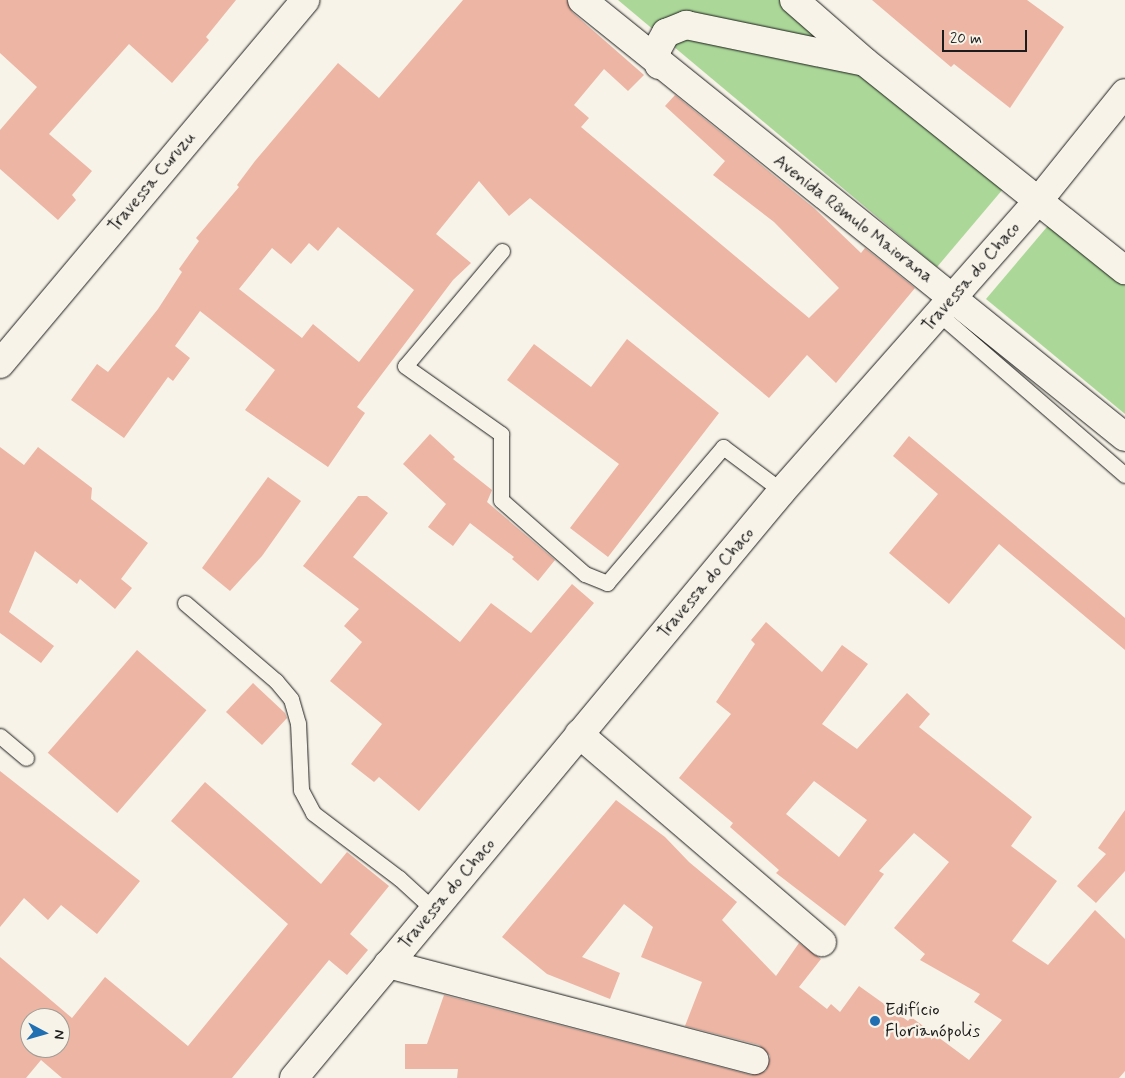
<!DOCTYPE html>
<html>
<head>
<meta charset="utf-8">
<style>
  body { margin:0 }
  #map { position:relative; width:1125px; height:1078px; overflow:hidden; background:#f7f3e8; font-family:Mynerve,sans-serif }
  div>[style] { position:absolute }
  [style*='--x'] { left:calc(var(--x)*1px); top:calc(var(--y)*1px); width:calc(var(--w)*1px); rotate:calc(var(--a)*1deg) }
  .green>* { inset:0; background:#abd898 }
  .building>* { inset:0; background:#edb5a4; transform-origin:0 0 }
  .roads { filter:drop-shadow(0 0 1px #1c1c1c) drop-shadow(0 0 1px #1c1c1c) }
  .service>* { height:15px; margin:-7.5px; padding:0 7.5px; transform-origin:7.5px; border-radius:7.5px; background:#f7f3e8 }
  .minor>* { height:28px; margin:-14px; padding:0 14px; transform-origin:14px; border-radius:14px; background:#f7f3e8 }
  .tertiary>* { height:28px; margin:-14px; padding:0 14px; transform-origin:14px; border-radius:14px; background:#f7f3e8 }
  .dots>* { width:14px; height:14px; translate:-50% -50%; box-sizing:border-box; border:2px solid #f7f3e8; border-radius:50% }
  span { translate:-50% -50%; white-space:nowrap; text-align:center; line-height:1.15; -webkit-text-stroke:5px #f7f3e8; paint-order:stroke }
  .street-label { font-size:18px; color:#1c1c1c }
  .poi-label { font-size:18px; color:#1c1c1c }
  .left { translate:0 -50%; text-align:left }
  .north { position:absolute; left:20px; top:1008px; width:50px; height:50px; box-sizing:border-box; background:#f7f3e8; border:1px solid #9f9d96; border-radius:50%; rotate:96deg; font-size:14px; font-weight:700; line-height:20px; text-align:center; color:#1c1c1c }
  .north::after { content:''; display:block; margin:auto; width:18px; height:22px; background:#1f6fb2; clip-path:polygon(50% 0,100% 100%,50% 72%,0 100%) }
  .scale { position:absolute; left:942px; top:30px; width:85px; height:22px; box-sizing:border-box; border:2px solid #1c1c1c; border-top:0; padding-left:6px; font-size:15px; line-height:18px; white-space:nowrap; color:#1c1c1c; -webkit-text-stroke:4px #f7f3e8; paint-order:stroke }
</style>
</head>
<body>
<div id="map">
  <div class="green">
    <div style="clip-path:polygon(618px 0,784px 0,1003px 189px,937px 267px)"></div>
    <div style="clip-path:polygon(1052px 221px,1125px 283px,1125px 414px,986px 299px)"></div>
  </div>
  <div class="building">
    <div style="clip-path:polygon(0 0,236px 0,206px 37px,209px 40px,172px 83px,129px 44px,49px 134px,92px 171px,72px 195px,76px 200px,58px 220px,0 169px,0 130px,37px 87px,0 53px)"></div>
    <div style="clip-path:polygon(evenodd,463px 0,567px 0,572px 12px,644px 75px,628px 91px,604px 69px,574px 105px,589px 118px,581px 127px,809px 318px,839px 288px,774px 222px,713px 175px,725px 161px,665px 106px,675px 95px,814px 208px,861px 253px,865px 248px,915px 288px,836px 383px,807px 355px,769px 398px,530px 198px,509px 216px,479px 181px,436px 234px,471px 263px,453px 280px,357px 407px,365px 413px,328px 467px,245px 410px,275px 370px,200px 311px,175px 346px,190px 358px,173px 381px,168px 377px,124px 438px,71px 400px,97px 364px,108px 372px,158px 309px,182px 272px,179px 269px,199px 241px,196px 238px,239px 187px,237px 185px,255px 161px,338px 63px,379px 98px,463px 0,338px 227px,414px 290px,359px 362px,313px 324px,302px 338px,239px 289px,272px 248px,291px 264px,309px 243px,318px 251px,338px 227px)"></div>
    <div style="clip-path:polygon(872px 0,1027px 0,1064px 27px,1010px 108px,954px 64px,951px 67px)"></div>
    <div style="clip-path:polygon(627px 339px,719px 413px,608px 557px,570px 528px,619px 464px,507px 380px,534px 344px,591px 387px)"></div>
    <div style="clip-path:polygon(430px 434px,455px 457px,453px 459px,492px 490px,487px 502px,555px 560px,538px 581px,512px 559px,514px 557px,470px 523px,453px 546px,428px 527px,446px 504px,403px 464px)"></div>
    <div style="clip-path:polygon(909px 436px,1125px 618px,1125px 650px,999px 544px,949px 604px,889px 553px,938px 494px,893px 456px)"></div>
    <div style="clip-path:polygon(0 447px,24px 465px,38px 447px,92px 488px,91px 499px,148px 543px,121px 579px,132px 588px,115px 609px,80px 579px,77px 584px,35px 551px,9px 612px,54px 646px,41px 663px,0 633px)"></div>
    <div style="clip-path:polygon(268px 477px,301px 501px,262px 556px,230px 591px,202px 568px)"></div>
    <div style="clip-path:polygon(358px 496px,367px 496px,388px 513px,353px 557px,460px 642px,491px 603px,531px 633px,572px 584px,594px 603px,419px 811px,379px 777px,374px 782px,351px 764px,382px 724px,330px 681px,362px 642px,344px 626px,359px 609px,303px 566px)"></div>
    <div style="clip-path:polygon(evenodd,766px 622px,822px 672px,842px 645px,868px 664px,822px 724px,857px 749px,907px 693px,930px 714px,919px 727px,1032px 817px,1011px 846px,1057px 881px,1012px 941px,1048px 965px,1095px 910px,1125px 939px,1125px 1071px,1119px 1078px,457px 1078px,458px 1069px,405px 1069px,405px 1044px,427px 1044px,444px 995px,751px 1075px,766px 1071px,770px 1056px,759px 1045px,685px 1026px,702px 982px,641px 957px,653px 927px,624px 904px,582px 957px,620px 973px,610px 999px,547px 974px,502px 937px,616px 800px,665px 837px,689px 862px,737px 902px,722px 920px,776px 976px,799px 943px,821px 959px,799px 987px,827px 1009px,831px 1004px,840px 1012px,859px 986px,908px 1021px,911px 1017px,969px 1060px,1002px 1020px,974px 1002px,980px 994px,920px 960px,925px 954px,894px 928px,949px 862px,914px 833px,879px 871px,884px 874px,845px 926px,776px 873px,779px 870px,730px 827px,733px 823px,679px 778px,731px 714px,716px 702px,755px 644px,751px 640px,766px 622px,814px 781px,867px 820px,839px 857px,786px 814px,814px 781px)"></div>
    <div style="left:137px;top:650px;width:92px;height:136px;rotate:41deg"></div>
    <div style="clip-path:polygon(253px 683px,285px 713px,287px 718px,262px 745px,226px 712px)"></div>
    <div style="clip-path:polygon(0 771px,140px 881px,97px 934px,61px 905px,48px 920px,24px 898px,0 927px)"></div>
    <div style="clip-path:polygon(evenodd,205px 782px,321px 884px,347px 852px,389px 886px,350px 934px,368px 950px,347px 975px,329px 960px,232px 1078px,62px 1078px,41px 1060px,26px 1078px,0 1078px,0 957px,72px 1018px,105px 977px,188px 1046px,288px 924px,171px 821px,205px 782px,30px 1018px,60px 1018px,60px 1048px,30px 1048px,30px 1018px)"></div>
    <div style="clip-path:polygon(1125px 810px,1125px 871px,1096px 903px,1077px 886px,1106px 854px,1098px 848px)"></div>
  </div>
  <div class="roads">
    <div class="service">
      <div style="--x:502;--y:251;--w:150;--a:130.1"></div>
      <div style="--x:405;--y:366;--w:118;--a:35.3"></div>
      <div style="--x:501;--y:434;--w:66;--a:90"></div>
      <div style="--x:501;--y:500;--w:112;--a:41.4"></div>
      <div style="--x:585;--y:574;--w:24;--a:22"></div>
      <div style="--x:607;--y:583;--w:179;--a:-49.5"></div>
      <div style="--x:723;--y:447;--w:74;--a:36.7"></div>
      <div style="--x:939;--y:314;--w:246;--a:40.9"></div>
      <div style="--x:185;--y:603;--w:120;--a:40.6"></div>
      <div style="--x:276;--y:681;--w:23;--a:50"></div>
      <div style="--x:291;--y:699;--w:25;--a:74"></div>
      <div style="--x:298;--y:723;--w:67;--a:87.4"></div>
      <div style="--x:301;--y:790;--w:26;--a:62"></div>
      <div style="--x:313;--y:813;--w:108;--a:37.1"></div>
      <div style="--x:399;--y:878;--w:47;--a:42.4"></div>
      <div style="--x:0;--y:736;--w:34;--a:40"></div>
    </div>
    <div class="minor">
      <div style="--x:0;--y:364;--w:475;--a:-50"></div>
      <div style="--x:579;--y:734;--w:320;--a:40.6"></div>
      <div style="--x:388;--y:964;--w:379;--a:14.7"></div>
      <div style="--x:294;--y:1078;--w:763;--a:-50.26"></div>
      <div style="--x:782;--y:491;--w:388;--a:-48.6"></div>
      <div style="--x:1039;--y:200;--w:137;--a:-51.2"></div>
    </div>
    <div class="tertiary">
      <div style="--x:582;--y:0;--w:697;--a:38.83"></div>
      <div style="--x:794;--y:0;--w:94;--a:41.1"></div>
      <div style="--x:865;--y:62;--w:333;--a:38.7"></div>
      <div style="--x:659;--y:65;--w:14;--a:-102"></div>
      <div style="--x:656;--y:51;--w:21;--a:-61"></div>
      <div style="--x:666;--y:33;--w:22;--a:-22"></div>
      <div style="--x:686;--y:25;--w:182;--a:11.7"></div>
    </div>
  </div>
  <div class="dots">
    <div style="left:875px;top:1021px;background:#1f6fb2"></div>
  </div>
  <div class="street-label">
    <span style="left:152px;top:182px;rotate:-50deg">Travessa Curuzu</span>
    <span style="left:853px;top:219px;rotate:38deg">Avenida Rômulo Maiorana</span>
    <span style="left:971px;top:277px;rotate:-49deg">Travessa do Chaco</span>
    <span style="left:706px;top:583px;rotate:-50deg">Travessa do Chaco</span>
    <span style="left:447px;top:894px;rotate:-50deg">Travessa do Chaco</span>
  </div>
  <div class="poi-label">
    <span class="left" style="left:885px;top:1021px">Edifício<br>Florianópolis</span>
  </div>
  <div class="north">N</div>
  <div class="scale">20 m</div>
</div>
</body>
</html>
